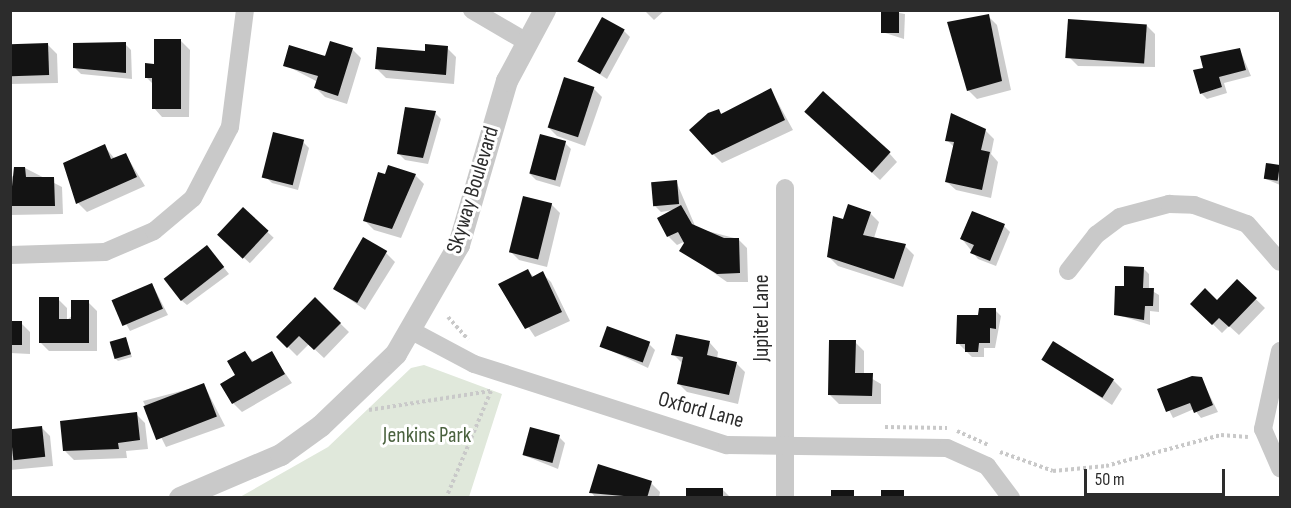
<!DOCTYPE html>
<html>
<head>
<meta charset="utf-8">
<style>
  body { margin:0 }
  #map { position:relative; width:1291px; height:508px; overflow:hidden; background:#fff; font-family:"Sofia Sans Condensed",sans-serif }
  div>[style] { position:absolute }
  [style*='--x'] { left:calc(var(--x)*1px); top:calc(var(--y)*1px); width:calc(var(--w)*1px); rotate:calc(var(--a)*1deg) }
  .green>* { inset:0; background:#e0e8db }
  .shadow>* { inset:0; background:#0003; transform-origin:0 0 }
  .building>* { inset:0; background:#131313; transform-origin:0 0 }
  .path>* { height:4px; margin-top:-2px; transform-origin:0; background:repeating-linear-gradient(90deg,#c9c9c9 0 3px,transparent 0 6px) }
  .minor>* { height:18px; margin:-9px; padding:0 9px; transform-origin:9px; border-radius:9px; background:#c9c9c9 }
  .tertiary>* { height:22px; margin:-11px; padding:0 11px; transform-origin:11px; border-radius:11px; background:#c9c9c9 }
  span { translate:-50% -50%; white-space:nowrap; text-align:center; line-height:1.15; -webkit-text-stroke:6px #fff; paint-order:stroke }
  .street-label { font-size:22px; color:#2c2c2c }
  .park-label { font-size:22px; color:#4b623f }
  .frame { position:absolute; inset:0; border:12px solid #2c2c2c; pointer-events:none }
  .scale { position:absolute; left:1084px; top:469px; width:141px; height:27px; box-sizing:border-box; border:3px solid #2c2c2c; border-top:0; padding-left:8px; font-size:18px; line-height:21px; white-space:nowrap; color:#2c2c2c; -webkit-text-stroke:4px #fff; paint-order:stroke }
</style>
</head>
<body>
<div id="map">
  <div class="green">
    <div style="clip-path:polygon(424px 365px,502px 394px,469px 497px,240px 497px,328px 447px,411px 368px)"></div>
  </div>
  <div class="shadow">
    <div style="clip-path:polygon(644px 10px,665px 10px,654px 20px)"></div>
    <div style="clip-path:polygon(883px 10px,905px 14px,904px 39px,882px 32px)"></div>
    <div style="clip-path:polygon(988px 16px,997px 25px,1011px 90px,977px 99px,968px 90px)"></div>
    <div style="clip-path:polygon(1146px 25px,1155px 34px,1155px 67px,1078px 66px,1069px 57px)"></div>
    <div style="clip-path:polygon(624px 31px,630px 37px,607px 79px,579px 61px)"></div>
    <div style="clip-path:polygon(181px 41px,190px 50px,189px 117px,162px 117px,154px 108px,154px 85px,146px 77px)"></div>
    <div style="clip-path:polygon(125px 44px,131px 50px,132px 79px,81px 74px,75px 68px)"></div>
    <div style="clip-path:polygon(48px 45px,57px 54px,58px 83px,10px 84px,10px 46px)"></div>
    <div style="clip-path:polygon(447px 48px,456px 57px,454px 84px,386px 78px,377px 69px)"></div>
    <div style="clip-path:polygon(352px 49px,361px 58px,347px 104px,325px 97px,316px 88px,318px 82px,285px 65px)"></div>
    <div style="clip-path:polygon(1240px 50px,1251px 76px,1224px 83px,1227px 93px,1207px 99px,1201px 93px,1205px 69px)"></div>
    <div style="clip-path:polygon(593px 88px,602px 97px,585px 146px,557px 136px,548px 127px)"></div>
    <div style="clip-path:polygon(771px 90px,793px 130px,722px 163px,713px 154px,718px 111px,723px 115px)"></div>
    <div style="clip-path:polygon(435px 113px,441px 119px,428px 164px,405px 160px,399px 154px)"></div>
    <div style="clip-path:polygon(815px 120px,889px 153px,897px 162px,880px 180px)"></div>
    <div style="clip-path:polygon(985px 130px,994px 139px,991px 154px,998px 162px,991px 198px,956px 190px,947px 182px,954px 147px,947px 140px)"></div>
    <div style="clip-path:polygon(303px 142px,309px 148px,298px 190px,272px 183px,266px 177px)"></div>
    <div style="clip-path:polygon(565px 143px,571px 149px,560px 187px,536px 180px,530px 174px)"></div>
    <div style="clip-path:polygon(104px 146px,115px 159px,126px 155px,145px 186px,87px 212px,78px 203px,65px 163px)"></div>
    <div style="clip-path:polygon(1267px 165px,1280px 166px,1280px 185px,1266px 179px)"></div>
    <div style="clip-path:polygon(25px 168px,62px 187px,63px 214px,10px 215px,10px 178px)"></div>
    <div style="clip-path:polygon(415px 175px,424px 184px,401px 238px,374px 230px,365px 221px)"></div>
    <div style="clip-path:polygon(676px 181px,696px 228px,738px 239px,747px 248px,748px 282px,727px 282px,681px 250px,688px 240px,677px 245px,668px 236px,659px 218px,673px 210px,661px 212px,655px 206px)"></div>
    <div style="clip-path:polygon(551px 204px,560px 213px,547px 267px,519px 260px,510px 251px)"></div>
    <div style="left:243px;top:209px;width:42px;height:35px;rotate:43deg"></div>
    <div style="clip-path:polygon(870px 213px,879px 222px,874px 238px,905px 246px,914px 255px,903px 287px,838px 266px,829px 257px,844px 221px)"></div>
    <div style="clip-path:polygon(1004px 226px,1010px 232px,996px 266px,978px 259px,962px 239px)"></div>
    <div style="clip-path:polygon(207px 247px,229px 274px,187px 305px,181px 300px)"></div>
    <div style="clip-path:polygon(386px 253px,395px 262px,365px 310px,334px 288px)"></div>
    <div style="clip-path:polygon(1143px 268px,1149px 274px,1149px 289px,1159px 295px,1159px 312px,1150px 311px,1150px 325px,1115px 314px)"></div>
    <div style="clip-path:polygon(528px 271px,534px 277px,542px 273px,551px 282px,570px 321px,535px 337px,500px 285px)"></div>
    <div style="clip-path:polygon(1237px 281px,1265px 308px,1239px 335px,1229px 326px,1222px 333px,1192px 304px,1217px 302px)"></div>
    <div style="clip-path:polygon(152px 284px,168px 315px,130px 331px,113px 300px)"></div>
    <div style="clip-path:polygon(58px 299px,67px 308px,67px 320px,88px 302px,97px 311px,97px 351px,49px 351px,40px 342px)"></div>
    <div style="clip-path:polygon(315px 299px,349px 332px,324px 358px,309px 344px,297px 356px,278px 337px)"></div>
    <div style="clip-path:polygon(995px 310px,1001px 316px,995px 348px,984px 348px,984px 357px,972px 357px,958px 343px)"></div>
    <div style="clip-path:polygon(10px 323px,21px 323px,30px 332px,30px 354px,10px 353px)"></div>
    <div style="clip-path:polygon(126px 339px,132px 357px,118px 361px,115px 358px)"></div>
    <div style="clip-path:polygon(855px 342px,864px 351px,864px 374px,881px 384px,881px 404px,839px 404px,830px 395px)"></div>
    <div style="clip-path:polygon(710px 343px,718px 352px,717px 359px,736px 363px,745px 372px,738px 404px,687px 392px,678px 383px,682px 363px,673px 354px)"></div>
    <div style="clip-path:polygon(649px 344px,655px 350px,648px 368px,601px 346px)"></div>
    <div style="clip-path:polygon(245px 353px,255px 363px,271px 353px,292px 383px,242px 412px,233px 403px)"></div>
    <div style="clip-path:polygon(1043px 359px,1113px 380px,1122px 389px,1112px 405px)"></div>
    <div style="clip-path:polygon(1201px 378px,1218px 412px,1201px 418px,1194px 409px,1173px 418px,1159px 390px)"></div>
    <div style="clip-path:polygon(204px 385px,225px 426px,166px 447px,143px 401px)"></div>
    <div style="clip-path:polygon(136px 414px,145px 423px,148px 449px,126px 451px,127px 458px,74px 460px,65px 451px)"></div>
    <div style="clip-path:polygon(41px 427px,50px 436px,53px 466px,10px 470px,10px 430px)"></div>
    <div style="clip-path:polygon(559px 437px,565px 443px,558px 469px,523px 455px)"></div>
    <div style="clip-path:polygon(651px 483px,660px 492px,659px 498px,596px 498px,591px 492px)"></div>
    <div style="clip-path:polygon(722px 489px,731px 498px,687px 498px)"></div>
  </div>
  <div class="building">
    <div style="left:881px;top:10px;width:18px;height:23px"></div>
    <div style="clip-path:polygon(989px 14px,1002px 81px,967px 91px,947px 22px)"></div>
    <div style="left:602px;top:17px;width:26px;height:51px;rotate:29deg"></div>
    <div style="left:1068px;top:19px;width:79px;height:39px;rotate:4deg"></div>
    <div style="clip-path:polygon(154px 39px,181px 39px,181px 109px,152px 109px,152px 78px,145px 78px,145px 63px,154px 64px)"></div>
    <div style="clip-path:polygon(330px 41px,353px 48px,338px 96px,314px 88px,318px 76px,283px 66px,289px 45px,325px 56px)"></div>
    <div style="clip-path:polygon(126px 42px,126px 73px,73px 68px,73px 43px)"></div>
    <div style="left:48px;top:43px;width:32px;height:38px;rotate:88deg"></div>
    <div style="clip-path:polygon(425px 44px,448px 46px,446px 75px,375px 69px,377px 47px,425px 51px)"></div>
    <div style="clip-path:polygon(1240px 48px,1246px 70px,1219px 77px,1222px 87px,1200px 94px,1193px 70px,1203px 68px,1200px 56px)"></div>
    <div style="left:564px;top:77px;width:32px;height:53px;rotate:18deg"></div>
    <div style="clip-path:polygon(771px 88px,785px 120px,712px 155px,689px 130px,708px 113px,719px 109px,721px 114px)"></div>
    <div style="left:823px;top:91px;width:91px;height:28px;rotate:42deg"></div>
    <div style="clip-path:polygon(405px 107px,436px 111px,423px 158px,397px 154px)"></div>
    <div style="clip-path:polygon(951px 113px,986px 129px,981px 150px,990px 152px,982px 190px,945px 182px,954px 142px,945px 141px)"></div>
    <div style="left:273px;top:132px;width:32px;height:47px;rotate:14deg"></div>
    <div style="left:540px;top:134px;width:27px;height:41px;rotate:15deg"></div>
    <div style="clip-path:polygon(105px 144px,111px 159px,126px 153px,137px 177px,76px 204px,63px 163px)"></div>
    <div style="left:1266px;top:163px;width:14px;height:16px;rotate:8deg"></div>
    <div style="clip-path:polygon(388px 165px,416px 174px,392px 229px,363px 221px,378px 172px,385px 174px)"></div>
    <div style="clip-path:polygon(14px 167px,25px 167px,26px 177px,54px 177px,55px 206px,10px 206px)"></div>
    <div style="left:677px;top:180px;width:24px;height:26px;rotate:85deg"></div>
    <div style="left:523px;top:196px;width:30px;height:58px;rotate:14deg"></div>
    <div style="clip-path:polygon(848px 204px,871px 212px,863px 235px,906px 244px,894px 279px,827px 257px,833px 216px,843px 219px)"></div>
    <div style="clip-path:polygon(681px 205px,692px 224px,724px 238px,739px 238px,740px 273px,717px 274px,679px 251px,684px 243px,678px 232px,667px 237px,657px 218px)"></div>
    <div style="left:243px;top:207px;width:35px;height:38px;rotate:43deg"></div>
    <div style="clip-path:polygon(972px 211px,1005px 224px,990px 261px,970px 253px,974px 245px,960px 239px)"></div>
    <div style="left:363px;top:237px;width:28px;height:60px;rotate:30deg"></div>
    <div style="left:207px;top:245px;width:28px;height:55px;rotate:52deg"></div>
    <div style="clip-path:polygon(1124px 266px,1144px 267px,1143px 288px,1154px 288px,1153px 306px,1145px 306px,1144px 320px,1114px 315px,1115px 286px,1124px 286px)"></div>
    <div style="clip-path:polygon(528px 269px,532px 277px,543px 271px,562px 312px,525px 329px,498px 284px)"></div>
    <div style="clip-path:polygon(1237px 279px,1257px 298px,1229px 327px,1219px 318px,1212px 325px,1190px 304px,1205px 288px,1217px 300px)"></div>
    <div style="left:152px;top:283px;width:28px;height:44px;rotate:67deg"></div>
    <div style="clip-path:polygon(39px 297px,59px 297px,59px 319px,71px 319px,71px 300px,89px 300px,89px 343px,39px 343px)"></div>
    <div style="clip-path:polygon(315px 297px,341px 323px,314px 350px,299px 336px,287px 348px,276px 337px)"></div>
    <div style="clip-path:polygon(979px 308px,996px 308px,996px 329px,990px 328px,990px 343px,979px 343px,978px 352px,965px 352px,965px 344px,956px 344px,957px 315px,978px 315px)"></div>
    <div style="left:10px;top:321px;width:12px;height:24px"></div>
    <div style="left:607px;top:326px;width:46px;height:22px;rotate:20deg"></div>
    <div style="clip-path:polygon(676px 334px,710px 341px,707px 355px,737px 362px,729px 395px,677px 384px,683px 357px,671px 355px)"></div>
    <div style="left:126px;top:337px;width:18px;height:17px;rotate:74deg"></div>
    <div style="clip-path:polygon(829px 340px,856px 340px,855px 373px,873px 373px,872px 396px,828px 395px)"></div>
    <div style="left:1053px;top:341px;width:72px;height:22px;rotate:32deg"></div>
    <div style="clip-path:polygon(245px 351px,252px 362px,272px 351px,285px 374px,232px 404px,220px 384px,235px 375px,227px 361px)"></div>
    <div style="clip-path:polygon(1192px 376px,1202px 377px,1213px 405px,1194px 413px,1190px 403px,1166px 412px,1157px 389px)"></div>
    <div style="left:204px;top:383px;width:36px;height:65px;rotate:69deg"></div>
    <div style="clip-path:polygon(137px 412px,140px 440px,118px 443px,119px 449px,63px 451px,60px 421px)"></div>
    <div style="left:42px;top:426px;width:31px;height:32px;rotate:84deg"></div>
    <div style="left:530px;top:427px;width:31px;height:29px;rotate:15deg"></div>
    <div style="clip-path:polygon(598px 464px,652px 481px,647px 498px,589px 493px)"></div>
    <div style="left:686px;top:488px;width:37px;height:10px"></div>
    <div style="left:854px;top:490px;width:8px;height:23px;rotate:90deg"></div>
    <div style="left:881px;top:490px;width:23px;height:8px"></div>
  </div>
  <div class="path">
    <div style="--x:448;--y:317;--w:30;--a:48"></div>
    <div style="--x:369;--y:410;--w:123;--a:-8.9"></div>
    <div style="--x:491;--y:391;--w:116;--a:112.8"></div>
    <div style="--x:885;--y:427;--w:62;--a:0.9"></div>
    <div style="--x:957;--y:431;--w:34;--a:24"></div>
    <div style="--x:1000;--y:452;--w:56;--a:19.7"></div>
    <div style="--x:1053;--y:471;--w:53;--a:-5.4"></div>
    <div style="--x:1106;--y:466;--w:119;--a:-15.1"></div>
    <div style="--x:1221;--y:435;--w:27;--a:4"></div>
  </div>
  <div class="minor">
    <div style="--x:472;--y:10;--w:61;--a:30.3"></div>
    <div style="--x:785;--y:188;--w:310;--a:90"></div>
    <div style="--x:10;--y:255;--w:95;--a:-1.8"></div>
    <div style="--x:105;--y:252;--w:53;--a:-23.2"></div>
    <div style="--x:154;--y:231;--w:51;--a:-40.2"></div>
    <div style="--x:193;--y:198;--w:80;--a:-62.5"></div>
    <div style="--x:230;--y:127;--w:118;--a:-82.7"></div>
    <div style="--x:1068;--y:271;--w:46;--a:-52.1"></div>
    <div style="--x:1096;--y:235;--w:30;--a:-37"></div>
    <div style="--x:1120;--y:217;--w:51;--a:-14.9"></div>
    <div style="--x:1169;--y:204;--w:25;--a:2"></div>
    <div style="--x:1194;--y:205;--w:56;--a:19.7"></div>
    <div style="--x:1247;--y:224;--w:50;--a:49"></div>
    <div style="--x:412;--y:331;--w:70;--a:28"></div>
    <div style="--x:474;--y:364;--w:266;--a:17.8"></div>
    <div style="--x:727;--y:445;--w:220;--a:0.8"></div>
    <div style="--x:947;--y:448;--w:44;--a:24.2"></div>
    <div style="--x:987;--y:466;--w:40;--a:53"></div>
    <div style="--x:1280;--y:351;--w:80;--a:102.3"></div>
    <div style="--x:1263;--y:429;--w:43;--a:66.4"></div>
  </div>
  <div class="tertiary">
    <div style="--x:180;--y:498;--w:110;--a:-23.1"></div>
    <div style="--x:281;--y:455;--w:49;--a:-35.9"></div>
    <div style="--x:321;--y:426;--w:104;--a:-43.8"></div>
    <div style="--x:396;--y:354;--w:126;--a:-60"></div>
    <div style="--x:459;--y:245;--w:171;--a:-73.7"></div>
    <div style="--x:507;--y:81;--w:81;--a:-61.8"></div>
  </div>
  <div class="street-label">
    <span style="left:473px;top:190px;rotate:-73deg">Skyway Boulevard</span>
    <span style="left:762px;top:318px;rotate:-90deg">Jupiter Lane</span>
    <span style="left:701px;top:410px;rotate:15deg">Oxford Lane</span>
  </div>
  <div class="park-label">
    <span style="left:427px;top:436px">Jenkins Park</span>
  </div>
  <div class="frame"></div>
  <div class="scale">50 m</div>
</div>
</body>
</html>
